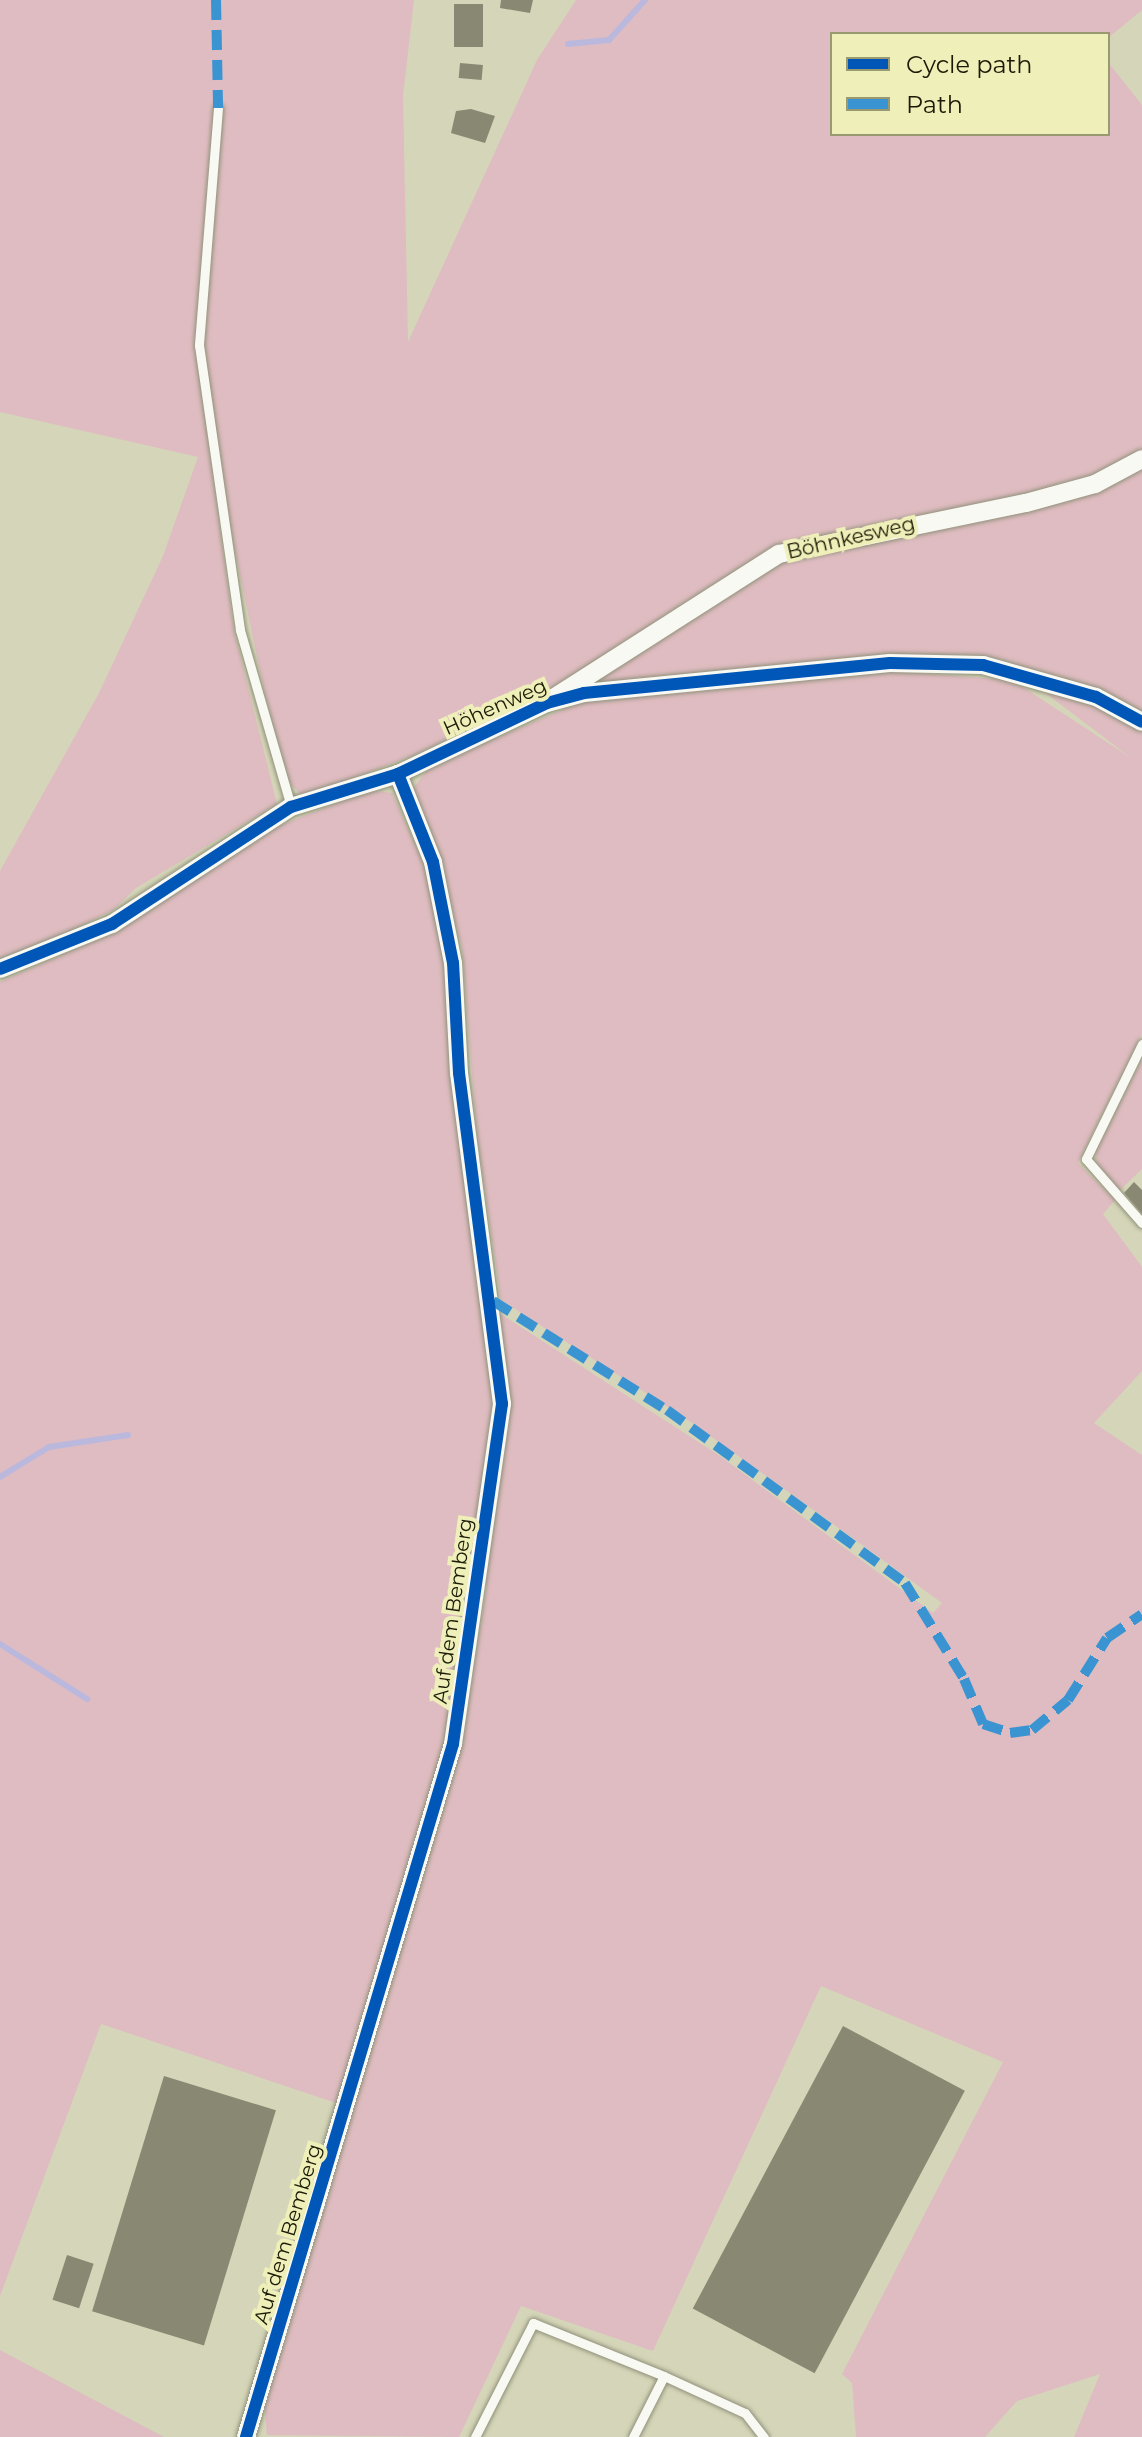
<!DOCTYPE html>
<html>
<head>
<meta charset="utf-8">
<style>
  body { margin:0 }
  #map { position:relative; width:1142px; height:2437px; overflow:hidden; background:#d5d5b9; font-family:Montserrat,sans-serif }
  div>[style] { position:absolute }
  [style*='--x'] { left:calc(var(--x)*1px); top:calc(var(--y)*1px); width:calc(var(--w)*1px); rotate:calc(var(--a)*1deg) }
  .green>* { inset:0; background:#dfbcc1 }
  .stream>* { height:6px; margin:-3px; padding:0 3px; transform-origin:3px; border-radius:3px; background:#bbb8de }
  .building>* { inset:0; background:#898973; transform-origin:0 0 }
  .roads { filter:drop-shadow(0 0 2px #91917b) drop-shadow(0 0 2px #91917b) }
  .service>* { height:9px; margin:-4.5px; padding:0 4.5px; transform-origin:4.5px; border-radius:4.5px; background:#f9f9f4 }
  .minor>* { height:18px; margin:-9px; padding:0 9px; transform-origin:9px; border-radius:9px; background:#f9f9f4 }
  .quiet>* { height:10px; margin-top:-5px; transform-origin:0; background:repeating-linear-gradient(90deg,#3a94d1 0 20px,transparent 0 30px) }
  .cycleway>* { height:12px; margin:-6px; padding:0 6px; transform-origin:6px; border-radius:6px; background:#0057b8 }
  span { translate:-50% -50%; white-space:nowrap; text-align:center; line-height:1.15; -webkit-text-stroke:8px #efefb9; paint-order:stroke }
  .street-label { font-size:20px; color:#1b1a06 }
  .legend { position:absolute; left:830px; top:32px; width:280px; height:104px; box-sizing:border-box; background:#efefb9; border:2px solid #9a9a71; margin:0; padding:10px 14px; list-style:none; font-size:24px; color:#1b1a06 }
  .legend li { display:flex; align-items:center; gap:16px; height:40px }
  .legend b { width:40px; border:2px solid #9a9a71 }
</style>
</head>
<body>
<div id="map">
  <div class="green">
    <div style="clip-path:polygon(0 0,414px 0,403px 96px,408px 342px,537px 60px,576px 0,1142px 0,1142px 10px,1108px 38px,832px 34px,832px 134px,1108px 134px,1108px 62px,1142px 105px,1142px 1034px,1078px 1163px,1115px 1200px,1103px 1214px,1142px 1267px,1142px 1371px,1094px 1423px,1142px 1455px,1142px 2437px,1074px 2437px,1100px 2374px,1017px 2401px,985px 2437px,856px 2437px,852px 2383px,842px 2374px,1003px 2062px,821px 1986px,653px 2351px,521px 2306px,459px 2437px,267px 2435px,264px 2402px,468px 1701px,487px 1586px,463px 1600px,447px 1735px,342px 2105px,101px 2024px,0 2296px,0 982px,116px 931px,271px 829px,370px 790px,392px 793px,426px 869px,449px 956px,496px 1311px,720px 1456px,933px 1613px,942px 1603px,854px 1539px,688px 1420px,501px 1300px,477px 1136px,462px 947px,412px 790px,430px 766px,584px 701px,889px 671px,1012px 680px,1131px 758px,1001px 659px,887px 663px,593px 683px,526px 701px,417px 754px,303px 797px,287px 780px,265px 695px,202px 393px,234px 631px,277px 804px,136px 888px,113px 910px,0 966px,0 871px,99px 693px,163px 556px,198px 457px,0 412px)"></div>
    <div style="clip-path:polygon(1142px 1059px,1142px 1169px,1119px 1191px,1097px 1169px,1096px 1150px)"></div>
    <div style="clip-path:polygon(0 2350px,164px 2437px,0 2437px)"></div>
  </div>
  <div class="stream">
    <div style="--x:568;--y:44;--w:41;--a:-5.6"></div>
    <div style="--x:609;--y:40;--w:54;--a:-48"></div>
    <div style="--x:0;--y:1477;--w:57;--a:-31.5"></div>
    <div style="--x:49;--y:1447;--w:80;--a:-8.6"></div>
    <div style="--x:0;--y:1644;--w:103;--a:32.3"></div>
  </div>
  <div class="building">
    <div style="clip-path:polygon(501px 0,533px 0,530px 13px,500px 8px)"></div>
    <div style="left:454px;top:4px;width:29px;height:43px"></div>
    <div style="left:460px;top:63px;width:23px;height:15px;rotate:5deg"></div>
    <div style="clip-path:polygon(471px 109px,495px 116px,485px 143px,451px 133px,456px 111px)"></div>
    <div style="clip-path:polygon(1134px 1182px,1142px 1190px,1142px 1214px,1124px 1193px)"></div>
    <div style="left:843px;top:2026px;width:138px;height:320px;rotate:28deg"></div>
    <div style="left:164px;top:2076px;width:117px;height:246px;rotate:17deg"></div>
    <div style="left:67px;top:2255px;width:28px;height:47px;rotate:18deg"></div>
  </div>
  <div class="roads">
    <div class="service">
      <div style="--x:218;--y:108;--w:238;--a:94.6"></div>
      <div style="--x:199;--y:345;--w:288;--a:81.8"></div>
      <div style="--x:240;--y:630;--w:184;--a:73.9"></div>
      <div style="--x:1142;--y:1044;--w:128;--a:116"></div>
      <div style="--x:1086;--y:1159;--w:85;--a:48.8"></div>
      <div style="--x:475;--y:2437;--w:128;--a:-63"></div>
      <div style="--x:533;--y:2323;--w:141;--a:22"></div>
      <div style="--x:633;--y:2437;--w:68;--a:-63.1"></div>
      <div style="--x:664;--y:2376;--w:89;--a:24.6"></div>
      <div style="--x:745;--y:2413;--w:31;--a:52"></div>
    </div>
    <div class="minor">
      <div style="--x:555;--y:697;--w:266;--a:-32.6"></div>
      <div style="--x:779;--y:554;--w:252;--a:-11.7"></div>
      <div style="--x:1026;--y:503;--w:72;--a:-15.4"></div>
      <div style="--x:1095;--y:484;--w:53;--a:-28"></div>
      <div style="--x:0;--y:969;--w:121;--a:-21.9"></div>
      <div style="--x:112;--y:924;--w:214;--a:-33.2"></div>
      <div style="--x:291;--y:807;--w:112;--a:-17.1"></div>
      <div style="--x:398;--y:774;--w:165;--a:-25.5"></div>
      <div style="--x:547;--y:703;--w:38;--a:-15"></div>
      <div style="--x:584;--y:693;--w:307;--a:-5.6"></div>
      <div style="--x:890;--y:663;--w:93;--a:1.2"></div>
      <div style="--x:983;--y:665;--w:117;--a:15.8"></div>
      <div style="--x:1096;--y:697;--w:52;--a:28.5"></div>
      <div style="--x:246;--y:2437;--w:723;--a:-73.37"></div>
      <div style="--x:453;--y:1744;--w:344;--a:-81.8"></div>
      <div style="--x:502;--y:1404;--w:334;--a:-97.4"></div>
      <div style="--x:459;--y:1073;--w:110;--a:-93.1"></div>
      <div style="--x:453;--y:963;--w:103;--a:-101.2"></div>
      <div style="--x:433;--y:862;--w:95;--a:-111.7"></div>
    </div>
  </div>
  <div class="quiet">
    <div style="--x:216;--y:0;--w:108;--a:88.9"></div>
    <div style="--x:493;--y:1301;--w:205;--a:32.1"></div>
    <div style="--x:667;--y:1410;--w:294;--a:36"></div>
    <div style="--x:905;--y:1583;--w:113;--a:58.4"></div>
    <div style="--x:964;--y:1679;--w:49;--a:67.1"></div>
    <div style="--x:983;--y:1724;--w:28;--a:18"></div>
    <div style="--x:1010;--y:1733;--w:22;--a:-8"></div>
    <div style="--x:1032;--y:1730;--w:47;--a:-39.8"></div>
    <div style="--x:1068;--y:1700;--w:73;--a:-57.8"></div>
    <div style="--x:1107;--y:1638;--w:42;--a:-34.4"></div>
  </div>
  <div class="cycleway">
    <div style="--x:0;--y:969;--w:121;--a:-21.9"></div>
    <div style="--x:112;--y:924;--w:214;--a:-33.2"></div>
    <div style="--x:291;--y:807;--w:112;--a:-17.1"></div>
    <div style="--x:398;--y:774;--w:165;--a:-25.5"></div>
    <div style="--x:547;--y:703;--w:38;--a:-15"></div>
    <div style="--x:584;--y:693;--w:307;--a:-5.6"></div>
    <div style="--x:890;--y:663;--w:93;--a:1.2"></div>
    <div style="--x:983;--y:665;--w:117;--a:15.8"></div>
    <div style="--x:1096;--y:697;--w:52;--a:28.5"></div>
    <div style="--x:246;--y:2437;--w:723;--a:-73.37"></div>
    <div style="--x:453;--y:1744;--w:344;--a:-81.8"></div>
    <div style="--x:502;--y:1404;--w:334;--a:-97.4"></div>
    <div style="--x:459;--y:1073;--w:110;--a:-93.1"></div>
    <div style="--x:453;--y:963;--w:103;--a:-101.2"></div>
    <div style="--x:433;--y:862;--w:95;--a:-111.7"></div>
  </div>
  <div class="street-label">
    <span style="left:851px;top:538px;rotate:-13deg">Böhnkesweg</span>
    <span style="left:495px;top:707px;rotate:-24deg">Höhenweg</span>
    <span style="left:453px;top:1611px;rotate:-82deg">Auf dem Bemberg</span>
    <span style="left:288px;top:2234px;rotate:-73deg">Auf dem Bemberg</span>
  </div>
  <ul class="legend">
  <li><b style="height:10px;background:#0057b8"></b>Cycle path</li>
  <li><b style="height:10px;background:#3a94d1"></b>Path</li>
  </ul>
</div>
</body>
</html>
